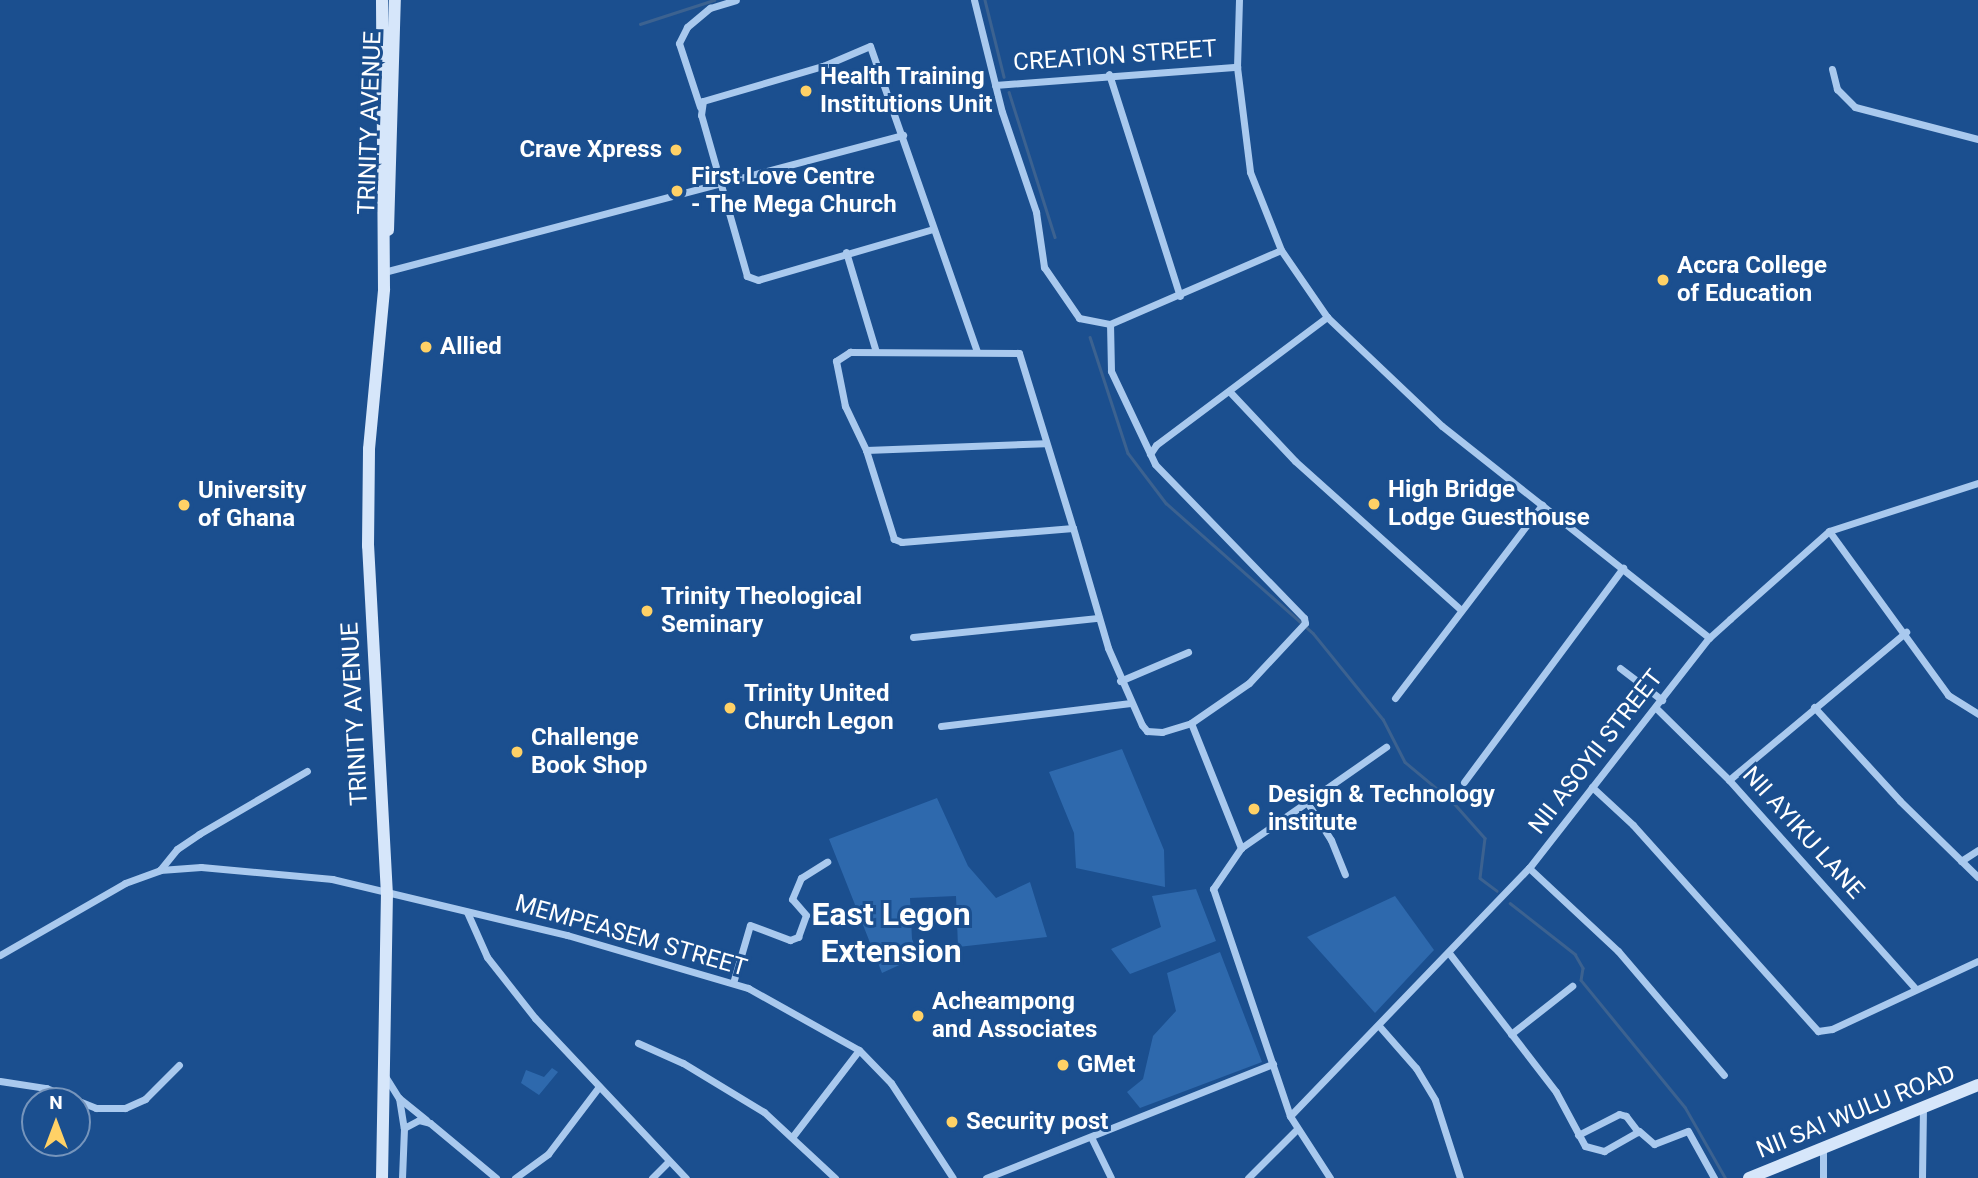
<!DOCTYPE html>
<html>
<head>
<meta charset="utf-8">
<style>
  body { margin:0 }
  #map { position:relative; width:1978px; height:1178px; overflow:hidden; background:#1b4f8f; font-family:Roboto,sans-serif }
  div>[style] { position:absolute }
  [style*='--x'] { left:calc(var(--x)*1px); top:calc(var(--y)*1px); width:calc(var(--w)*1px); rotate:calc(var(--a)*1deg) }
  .green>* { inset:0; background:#2e69ad }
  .stream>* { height:2.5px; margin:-1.25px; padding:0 1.25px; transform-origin:1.25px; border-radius:1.25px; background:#3c6290 }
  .street>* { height:7px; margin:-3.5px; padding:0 3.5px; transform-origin:3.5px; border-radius:3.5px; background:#a9c9ee }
  .secondary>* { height:12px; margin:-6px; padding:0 6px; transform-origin:6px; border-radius:6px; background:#d6e6fa }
  .dots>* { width:19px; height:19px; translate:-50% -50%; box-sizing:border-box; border:4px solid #1b4f8f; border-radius:50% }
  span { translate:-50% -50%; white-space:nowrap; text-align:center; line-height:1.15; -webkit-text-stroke:6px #1b4f8f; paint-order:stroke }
  .street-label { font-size:24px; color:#fff }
  .poi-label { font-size:24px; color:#fff; font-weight:700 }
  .left { translate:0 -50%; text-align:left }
  .right { translate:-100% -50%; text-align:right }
  .district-label { font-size:32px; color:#fff; font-weight:700 }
  .north { position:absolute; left:21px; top:1087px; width:70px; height:70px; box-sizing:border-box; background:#1b4f8f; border:2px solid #7695bc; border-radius:50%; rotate:0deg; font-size:19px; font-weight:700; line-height:28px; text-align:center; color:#fff }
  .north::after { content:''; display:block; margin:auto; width:24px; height:32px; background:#ffd166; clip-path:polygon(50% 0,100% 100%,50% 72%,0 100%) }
</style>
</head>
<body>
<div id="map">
  <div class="green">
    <div style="clip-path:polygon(1122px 749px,1164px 850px,1165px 887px,1076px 868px,1074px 833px,1049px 772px)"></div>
    <div style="clip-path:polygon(937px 798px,968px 866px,996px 898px,1030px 882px,1047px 937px,958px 947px,956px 896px,910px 898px,912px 939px,919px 956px,882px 973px,829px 839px)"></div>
    <div style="clip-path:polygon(1196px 889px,1216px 941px,1130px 974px,1111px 949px,1161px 927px,1152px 896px)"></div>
    <div style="clip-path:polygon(1395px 896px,1434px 950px,1375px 1013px,1307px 937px)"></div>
    <div style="clip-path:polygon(1220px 952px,1262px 1062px,1140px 1108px,1127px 1092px,1143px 1079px,1153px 1036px,1176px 1011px,1167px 973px)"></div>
    <div style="clip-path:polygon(552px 1068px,558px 1072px,539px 1095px,521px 1083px,526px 1070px,544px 1077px)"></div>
  </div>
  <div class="stream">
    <div style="--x:985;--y:0;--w:79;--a:76.1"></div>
    <div style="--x:640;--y:24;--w:78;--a:-18"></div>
    <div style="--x:1009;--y:92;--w:152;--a:72.4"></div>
    <div style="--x:1090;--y:337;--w:122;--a:71.9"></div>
    <div style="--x:1128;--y:453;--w:63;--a:52.8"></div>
    <div style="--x:1166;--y:503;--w:196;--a:41.5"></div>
    <div style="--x:1313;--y:633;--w:111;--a:50.9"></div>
    <div style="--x:1383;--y:719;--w:48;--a:62.9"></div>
    <div style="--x:1405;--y:762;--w:62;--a:39.8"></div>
    <div style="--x:1453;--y:802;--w:48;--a:48.4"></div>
    <div style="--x:1485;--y:838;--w:40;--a:97.1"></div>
    <div style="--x:1480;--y:878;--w:21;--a:37"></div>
    <div style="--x:1510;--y:903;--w:83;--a:38.1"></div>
    <div style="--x:1575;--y:954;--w:16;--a:60"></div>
    <div style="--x:1583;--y:968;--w:12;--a:99"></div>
    <div style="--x:1581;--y:980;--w:164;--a:50.7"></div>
    <div style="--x:1685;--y:1107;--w:81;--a:60.3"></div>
  </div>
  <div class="street">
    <div style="--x:974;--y:0;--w:115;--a:76"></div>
    <div style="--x:1002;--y:112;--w:106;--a:71.2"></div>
    <div style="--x:1036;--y:212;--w:56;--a:81.7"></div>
    <div style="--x:1044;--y:267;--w:62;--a:55.5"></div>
    <div style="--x:1079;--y:318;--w:32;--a:11"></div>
    <div style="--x:1110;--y:324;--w:186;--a:-23.4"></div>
    <div style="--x:1239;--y:0;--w:67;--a:91.7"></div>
    <div style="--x:1237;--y:67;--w:106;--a:82.9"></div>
    <div style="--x:1250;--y:172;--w:84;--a:68.3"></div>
    <div style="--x:1281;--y:250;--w:81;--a:55.5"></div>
    <div style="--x:1327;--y:317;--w:158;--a:43.5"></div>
    <div style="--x:1442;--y:426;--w:341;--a:38.4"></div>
    <div style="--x:1832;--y:69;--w:21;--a:76"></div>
    <div style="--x:1837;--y:89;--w:25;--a:45"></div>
    <div style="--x:1855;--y:107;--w:127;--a:14.6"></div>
    <div style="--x:1109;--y:74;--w:233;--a:72.3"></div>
    <div style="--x:995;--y:85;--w:243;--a:-4.3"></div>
    <div style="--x:700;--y:107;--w:67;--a:-108.2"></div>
    <div style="--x:679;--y:43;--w:18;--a:-63"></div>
    <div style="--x:687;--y:27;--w:30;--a:-40"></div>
    <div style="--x:710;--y:8;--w:27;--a:-17"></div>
    <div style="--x:933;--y:229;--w:182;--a:163.8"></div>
    <div style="--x:758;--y:280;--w:12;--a:-160"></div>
    <div style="--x:747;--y:276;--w:167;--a:-105.9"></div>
    <div style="--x:701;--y:115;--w:14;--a:-82"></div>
    <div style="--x:703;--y:101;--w:125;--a:-16.3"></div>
    <div style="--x:823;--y:66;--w:51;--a:-23.1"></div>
    <div style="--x:870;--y:46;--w:324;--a:70.7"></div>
    <div style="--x:846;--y:252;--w:104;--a:73.3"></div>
    <div style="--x:384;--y:272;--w:537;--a:-14.79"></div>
    <div style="--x:1230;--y:392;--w:95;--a:46.7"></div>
    <div style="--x:1295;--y:461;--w:222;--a:41.9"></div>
    <div style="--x:866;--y:450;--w:179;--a:-2.2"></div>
    <div style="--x:1150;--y:454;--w:11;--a:-56"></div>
    <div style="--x:1156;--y:445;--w:214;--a:-36.8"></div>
    <div style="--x:1073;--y:528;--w:172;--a:175.3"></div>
    <div style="--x:902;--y:542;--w:9;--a:-159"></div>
    <div style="--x:894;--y:539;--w:93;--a:-107.5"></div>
    <div style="--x:866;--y:450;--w:49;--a:-115.5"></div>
    <div style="--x:845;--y:406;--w:46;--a:-101.3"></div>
    <div style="--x:836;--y:361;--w:17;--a:-33"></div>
    <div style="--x:850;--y:352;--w:169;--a:0.3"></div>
    <div style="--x:1019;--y:353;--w:183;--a:72.9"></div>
    <div style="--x:1073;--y:528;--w:125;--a:73.7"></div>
    <div style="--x:1108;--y:648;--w:84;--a:66.2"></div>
    <div style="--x:1142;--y:725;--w:8;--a:50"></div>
    <div style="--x:1147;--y:731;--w:15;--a:4"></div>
    <div style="--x:1162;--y:732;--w:30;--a:-17"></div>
    <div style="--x:1191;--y:723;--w:70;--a:-34.6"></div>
    <div style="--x:1249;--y:683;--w:82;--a:-47"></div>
    <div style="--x:1305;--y:623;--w:5;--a:-101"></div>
    <div style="--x:1304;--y:618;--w:214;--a:-134.1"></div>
    <div style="--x:1155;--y:464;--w:103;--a:-115.3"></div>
    <div style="--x:1111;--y:371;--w:47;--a:-91.2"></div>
    <div style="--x:1829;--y:531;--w:203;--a:54"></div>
    <div style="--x:1948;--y:695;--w:36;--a:32"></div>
    <div style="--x:913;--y:637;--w:186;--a:-5.9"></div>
    <div style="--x:1620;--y:668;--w:53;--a:37.3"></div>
    <div style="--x:1120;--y:681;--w:74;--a:-23.1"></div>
    <div style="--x:1395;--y:698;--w:243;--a:-52.7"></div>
    <div style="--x:1814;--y:707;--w:127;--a:47.5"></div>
    <div style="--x:1900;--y:801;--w:109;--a:44.3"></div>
    <div style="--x:1656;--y:708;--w:103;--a:44.6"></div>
    <div style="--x:1729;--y:780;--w:279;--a:48.2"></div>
    <div style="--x:1191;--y:723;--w:135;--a:68.2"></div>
    <div style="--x:941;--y:726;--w:191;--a:-6.9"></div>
    <div style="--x:1729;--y:780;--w:231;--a:-39.9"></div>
    <div style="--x:1464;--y:782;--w:267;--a:-53.4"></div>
    <div style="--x:1592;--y:787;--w:56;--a:42.8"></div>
    <div style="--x:1633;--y:825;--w:277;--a:48.1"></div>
    <div style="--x:1818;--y:1031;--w:14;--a:-8"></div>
    <div style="--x:1832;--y:1029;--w:161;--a:-25"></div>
    <div style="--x:1307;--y:802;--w:45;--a:57.7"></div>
    <div style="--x:1331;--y:840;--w:37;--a:68"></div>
    <div style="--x:1961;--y:861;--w:20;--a:-33"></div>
    <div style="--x:1529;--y:868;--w:122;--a:43"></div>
    <div style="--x:1618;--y:951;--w:163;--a:49.5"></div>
    <div style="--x:160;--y:870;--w:27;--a:-51"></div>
    <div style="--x:177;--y:849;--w:27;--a:-34"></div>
    <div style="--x:199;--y:834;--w:125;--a:-30.3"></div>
    <div style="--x:467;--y:912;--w:49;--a:66"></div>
    <div style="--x:487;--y:957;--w:78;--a:51.8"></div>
    <div style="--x:535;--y:1018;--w:220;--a:46.7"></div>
    <div style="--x:1449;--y:953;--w:175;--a:52.4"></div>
    <div style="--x:1556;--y:1092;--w:61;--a:61.8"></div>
    <div style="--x:1585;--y:1146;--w:20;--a:15"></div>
    <div style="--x:1604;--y:1151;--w:40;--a:-29.7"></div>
    <div style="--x:1639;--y:1131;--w:20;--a:41"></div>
    <div style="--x:1654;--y:1144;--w:36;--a:-21"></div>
    <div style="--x:1688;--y:1131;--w:54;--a:61"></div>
    <div style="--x:0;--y:955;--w:144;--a:-29.9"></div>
    <div style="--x:125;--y:883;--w:37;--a:-20"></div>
    <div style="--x:160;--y:870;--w:41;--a:-4.2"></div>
    <div style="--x:201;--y:867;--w:132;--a:5.2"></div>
    <div style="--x:332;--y:879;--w:242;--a:13.4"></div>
    <div style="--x:567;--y:935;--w:189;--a:16.3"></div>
    <div style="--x:748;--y:988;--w:127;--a:29.2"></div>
    <div style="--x:859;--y:1050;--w:46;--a:45.9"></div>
    <div style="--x:891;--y:1083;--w:113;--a:56.9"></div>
    <div style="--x:733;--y:983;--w:60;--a:-73.7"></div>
    <div style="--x:750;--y:925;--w:43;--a:20.6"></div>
    <div style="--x:790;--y:940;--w:9;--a:-21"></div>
    <div style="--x:798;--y:937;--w:23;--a:-70"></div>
    <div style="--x:806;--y:915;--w:21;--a:-131"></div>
    <div style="--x:792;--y:899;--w:23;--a:-67"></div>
    <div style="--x:801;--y:878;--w:31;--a:-32"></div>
    <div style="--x:1380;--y:1027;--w:55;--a:48.7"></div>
    <div style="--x:1416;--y:1068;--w:37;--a:59"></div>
    <div style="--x:1435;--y:1100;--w:82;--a:72.2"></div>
    <div style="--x:1511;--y:1034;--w:78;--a:-38.2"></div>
    <div style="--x:638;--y:1043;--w:49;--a:24"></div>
    <div style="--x:683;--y:1063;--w:95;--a:31.2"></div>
    <div style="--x:764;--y:1112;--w:97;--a:42.9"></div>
    <div style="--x:385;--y:1076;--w:26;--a:58"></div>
    <div style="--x:399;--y:1098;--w:35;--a:39"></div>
    <div style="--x:0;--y:1081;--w:47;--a:8.7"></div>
    <div style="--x:46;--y:1088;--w:54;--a:21.8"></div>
    <div style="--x:96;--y:1108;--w:29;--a:0"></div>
    <div style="--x:125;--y:1108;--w:22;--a:-24"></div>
    <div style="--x:145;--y:1099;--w:48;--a:-45"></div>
    <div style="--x:399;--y:1098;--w:30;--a:81"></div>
    <div style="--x:1290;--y:1116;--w:344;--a:-46.1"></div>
    <div style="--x:1529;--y:868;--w:292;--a:-52"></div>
    <div style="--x:1709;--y:638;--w:28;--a:-42"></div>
    <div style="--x:1730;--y:619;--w:132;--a:-41.6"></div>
    <div style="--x:1829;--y:531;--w:157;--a:-17.9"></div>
    <div style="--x:1578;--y:1135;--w:46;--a:-27.1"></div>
    <div style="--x:1619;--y:1114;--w:7;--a:16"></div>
    <div style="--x:1626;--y:1116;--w:20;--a:53"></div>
    <div style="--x:793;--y:1136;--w:108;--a:-52.5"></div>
    <div style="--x:1092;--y:1139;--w:43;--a:64"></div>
    <div style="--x:402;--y:1178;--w:50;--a:-87.7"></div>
    <div style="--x:404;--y:1128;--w:17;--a:-28"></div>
    <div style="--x:419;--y:1120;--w:11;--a:15"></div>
    <div style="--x:430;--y:1123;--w:86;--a:39.8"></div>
    <div style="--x:515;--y:1178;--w:41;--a:-36"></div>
    <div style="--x:548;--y:1154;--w:83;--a:-52.9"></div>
    <div style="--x:652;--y:1178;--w:24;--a:-45"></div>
    <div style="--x:986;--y:1178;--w:309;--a:-21.7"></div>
    <div style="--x:1248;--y:1178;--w:69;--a:-45"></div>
    <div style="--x:1330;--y:1178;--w:74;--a:-122.8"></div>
    <div style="--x:1290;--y:1116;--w:240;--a:-108.7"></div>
    <div style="--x:1213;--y:889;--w:50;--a:-55.7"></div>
    <div style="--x:1241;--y:848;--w:177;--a:-34.9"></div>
    <div style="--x:1823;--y:1178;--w:29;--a:-90"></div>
    <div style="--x:1922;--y:1178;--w:70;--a:-89.2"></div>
  </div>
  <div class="secondary">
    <div style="--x:388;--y:230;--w:230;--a:-88.3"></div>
    <div style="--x:382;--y:1178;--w:283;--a:-89"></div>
    <div style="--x:387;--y:895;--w:350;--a:-93.1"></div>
    <div style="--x:368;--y:546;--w:97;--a:-89.4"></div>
    <div style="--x:369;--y:449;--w:161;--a:-84.6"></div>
    <div style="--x:384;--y:289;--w:289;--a:-90.4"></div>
    <div style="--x:1749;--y:1178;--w:247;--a:-22.1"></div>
  </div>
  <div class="dots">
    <div style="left:806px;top:91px;background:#ffd166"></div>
    <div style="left:676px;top:150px;background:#ffd166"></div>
    <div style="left:677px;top:191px;background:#ffd166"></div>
    <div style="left:1663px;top:280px;background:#ffd166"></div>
    <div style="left:426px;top:347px;background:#ffd166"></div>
    <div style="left:1374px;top:504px;background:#ffd166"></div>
    <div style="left:184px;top:505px;background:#ffd166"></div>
    <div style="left:647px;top:611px;background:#ffd166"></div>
    <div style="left:730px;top:708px;background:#ffd166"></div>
    <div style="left:517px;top:752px;background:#ffd166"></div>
    <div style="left:1254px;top:809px;background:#ffd166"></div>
    <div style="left:918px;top:1016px;background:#ffd166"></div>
    <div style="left:1063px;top:1065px;background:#ffd166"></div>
    <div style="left:952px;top:1122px;background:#ffd166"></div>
  </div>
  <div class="street-label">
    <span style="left:1115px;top:56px;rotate:-4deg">CREATION STREET</span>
    <span style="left:370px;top:123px;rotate:-88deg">TRINITY AVENUE</span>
    <span style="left:355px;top:714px;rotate:-93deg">TRINITY AVENUE</span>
    <span style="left:1596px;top:752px;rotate:-52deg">NII ASOYII STREET</span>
    <span style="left:1803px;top:833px;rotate:48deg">NII AYIKU LANE</span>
    <span style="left:631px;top:936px;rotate:16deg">MEMPEASEM STREET</span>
    <span style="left:1856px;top:1112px;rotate:-22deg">NII SAI WULU ROAD</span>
  </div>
  <div class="poi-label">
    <span class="left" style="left:820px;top:91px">Health Training<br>Institutions Unit</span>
    <span class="right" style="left:662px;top:150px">Crave Xpress</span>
    <span class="left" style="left:691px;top:191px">First Love Centre<br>- The Mega Church</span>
    <span class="left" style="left:1677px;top:280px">Accra College<br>of Education</span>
    <span class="left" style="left:440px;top:347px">Allied</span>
    <span class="left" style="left:1388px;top:504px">High Bridge<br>Lodge Guesthouse</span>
    <span class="left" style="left:198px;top:505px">University<br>of Ghana</span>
    <span class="left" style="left:661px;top:611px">Trinity Theological<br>Seminary</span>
    <span class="left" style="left:744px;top:708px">Trinity United<br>Church Legon</span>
    <span class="left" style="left:531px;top:752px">Challenge<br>Book Shop</span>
    <span class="left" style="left:1268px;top:809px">Design &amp; Technology<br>institute</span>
    <span class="left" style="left:932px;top:1016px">Acheampong<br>and Associates</span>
    <span class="left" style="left:1077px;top:1065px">GMet</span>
    <span class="left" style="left:966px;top:1122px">Security post</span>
  </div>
  <div class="district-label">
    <span style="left:891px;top:933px">East Legon<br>Extension</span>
  </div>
  <div class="north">N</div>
</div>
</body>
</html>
